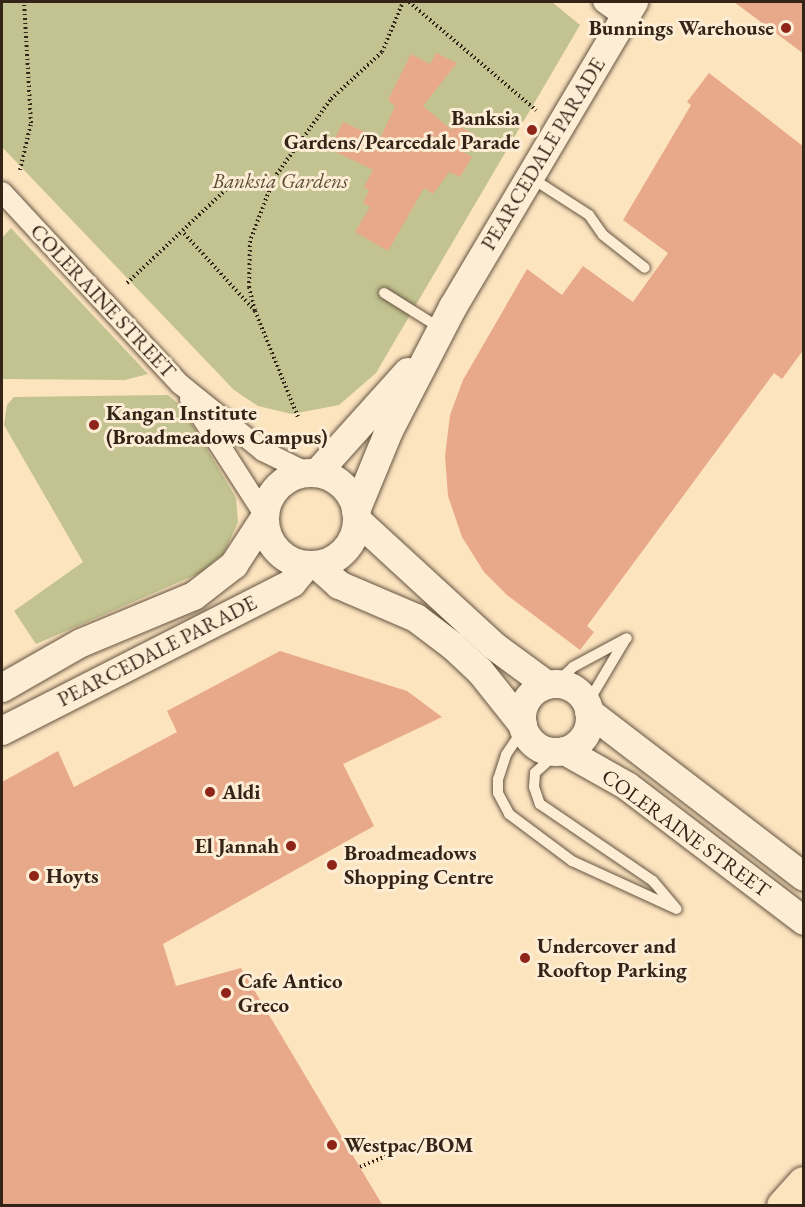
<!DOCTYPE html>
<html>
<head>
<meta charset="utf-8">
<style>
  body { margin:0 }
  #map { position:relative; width:805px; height:1207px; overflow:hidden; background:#fce4bf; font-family:"EB Garamond",serif }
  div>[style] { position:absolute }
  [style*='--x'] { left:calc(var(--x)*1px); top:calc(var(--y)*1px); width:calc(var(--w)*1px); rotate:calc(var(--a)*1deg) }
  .green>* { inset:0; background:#c2c390 }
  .building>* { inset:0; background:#e8a98a }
  .path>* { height:4px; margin-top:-2px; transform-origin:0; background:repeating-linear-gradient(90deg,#342418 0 1.5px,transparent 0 4.5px) }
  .roads { filter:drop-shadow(0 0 2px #665442) drop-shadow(0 0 2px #665442) }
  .lane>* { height:10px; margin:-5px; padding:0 5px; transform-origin:5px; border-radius:5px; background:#fdedd5 }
  .street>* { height:20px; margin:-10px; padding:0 10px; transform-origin:10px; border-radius:10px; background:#fdedd5 }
  .secondary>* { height:28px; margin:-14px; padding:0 14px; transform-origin:14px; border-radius:14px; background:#fdedd5 }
  .secondary>.ring { margin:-14px; padding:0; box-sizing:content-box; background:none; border:28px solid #fdedd5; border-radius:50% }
  .primary>* { height:32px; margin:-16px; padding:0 16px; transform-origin:16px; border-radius:16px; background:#fce4bf }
  .dots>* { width:16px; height:16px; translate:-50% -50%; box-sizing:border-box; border:3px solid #fdedd5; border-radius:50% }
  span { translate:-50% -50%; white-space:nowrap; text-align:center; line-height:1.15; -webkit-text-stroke:6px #fdedd5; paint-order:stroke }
  .poi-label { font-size:21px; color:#342418; font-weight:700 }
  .right { translate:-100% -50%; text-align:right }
  .left { translate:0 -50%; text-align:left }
  .street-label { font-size:21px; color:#342418 }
  .park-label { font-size:21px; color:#584c36; font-style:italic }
  .frame { position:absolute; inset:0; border:3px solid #342418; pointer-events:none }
</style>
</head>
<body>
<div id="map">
  <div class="green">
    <div style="clip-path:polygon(2px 2px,552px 2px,580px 25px,376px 373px,339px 405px,292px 414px,258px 406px,234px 390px,2px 147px)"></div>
    <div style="clip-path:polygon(11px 228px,148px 374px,125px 380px,2px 379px,2px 238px)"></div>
    <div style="clip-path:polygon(168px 395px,182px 407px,236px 498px,238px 522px,224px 553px,200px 573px,36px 644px,14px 611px,83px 562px,4px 425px,7px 405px,14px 397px)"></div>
  </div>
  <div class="building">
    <div style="clip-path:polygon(734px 2px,804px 2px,804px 54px)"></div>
    <div style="clip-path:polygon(436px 53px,457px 63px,423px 106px,452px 130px,455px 124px,475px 135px,464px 152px,472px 157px,460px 177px,449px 172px,433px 194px,424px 188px,388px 251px,355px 232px,370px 207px,363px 203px,369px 190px,364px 187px,373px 170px,330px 149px,343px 122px,380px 139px,395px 106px,388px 100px,411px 54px,430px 64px)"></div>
    <div style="clip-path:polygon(709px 73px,804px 147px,804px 349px,782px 379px,774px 373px,587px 626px,594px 632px,580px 650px,507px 595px,484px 572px,462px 537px,448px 496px,445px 456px,450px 415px,463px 380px,527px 269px,562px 295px,583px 266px,633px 302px,668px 253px,623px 220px,691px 105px,687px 102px)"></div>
    <div style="clip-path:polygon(280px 651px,407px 691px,442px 717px,343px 764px,374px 826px,163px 944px,176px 986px,241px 968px,383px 1206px,2px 1206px,2px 782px,58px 751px,74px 787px,177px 732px,167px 711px)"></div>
  </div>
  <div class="path">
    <div style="--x:409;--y:2;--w:167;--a:40.4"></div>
    <div style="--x:20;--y:170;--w:48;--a:-76.8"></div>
    <div style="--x:31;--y:123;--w:121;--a:-93.3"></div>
    <div style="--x:274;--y:178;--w:97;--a:-54.2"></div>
    <div style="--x:331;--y:99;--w:69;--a:-42.7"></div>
    <div style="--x:382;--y:52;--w:54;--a:-67.2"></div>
    <div style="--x:127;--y:283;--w:150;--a:-43.4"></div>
    <div style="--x:236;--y:180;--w:38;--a:-3"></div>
    <div style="--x:274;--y:178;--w:67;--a:110.9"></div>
    <div style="--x:250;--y:241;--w:46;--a:91.2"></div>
    <div style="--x:249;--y:287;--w:25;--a:76"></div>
    <div style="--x:255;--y:311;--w:108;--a:-132.4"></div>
    <div style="--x:255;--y:311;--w:114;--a:67.9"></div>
    <div style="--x:360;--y:1167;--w:47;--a:-22.7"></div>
  </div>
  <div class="roads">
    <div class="lane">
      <div style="--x:530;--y:177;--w:70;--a:32.8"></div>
      <div style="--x:589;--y:215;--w:24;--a:55"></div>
      <div style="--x:603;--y:235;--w:53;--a:38.2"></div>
      <div style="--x:384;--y:293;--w:66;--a:32"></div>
      <div style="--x:555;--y:684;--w:25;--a:-43"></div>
      <div style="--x:573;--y:667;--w:61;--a:-28.2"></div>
      <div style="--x:587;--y:704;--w:74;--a:-59.3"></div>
      <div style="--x:524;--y:728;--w:32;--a:124"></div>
      <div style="--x:506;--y:755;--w:25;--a:108"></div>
      <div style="--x:498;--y:779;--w:14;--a:90"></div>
      <div style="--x:498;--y:793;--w:24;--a:62"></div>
      <div style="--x:509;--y:814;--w:79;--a:36.7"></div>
      <div style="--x:572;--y:861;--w:115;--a:24.6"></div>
      <div style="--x:558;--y:752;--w:31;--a:138"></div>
      <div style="--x:535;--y:773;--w:14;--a:94"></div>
      <div style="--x:534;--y:787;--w:18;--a:71"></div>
      <div style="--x:540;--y:804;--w:137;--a:34.3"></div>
      <div style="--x:653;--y:881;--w:34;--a:50"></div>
    </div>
    <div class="street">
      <div style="--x:603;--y:2;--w:26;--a:36"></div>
      <div style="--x:2;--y:192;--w:262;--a:47.2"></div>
      <div style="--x:180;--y:384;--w:107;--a:38.9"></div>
      <div style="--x:263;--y:451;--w:50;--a:26.1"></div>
      <div style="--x:190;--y:399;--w:139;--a:57.3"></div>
    </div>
    <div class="secondary">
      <div style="--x:317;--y:473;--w:136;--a:-48"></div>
      <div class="ring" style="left:265px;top:473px;width:64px;height:64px"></div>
      <div style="--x:356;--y:511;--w:87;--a:-67.6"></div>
      <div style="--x:389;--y:431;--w:140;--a:-62.7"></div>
      <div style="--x:453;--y:307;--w:355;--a:-59.3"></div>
      <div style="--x:357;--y:520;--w:186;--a:42.6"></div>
      <div style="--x:494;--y:646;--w:66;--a:36.3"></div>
      <div style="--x:317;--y:565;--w:30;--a:42"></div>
      <div style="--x:339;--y:585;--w:84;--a:23.2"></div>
      <div style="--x:416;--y:618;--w:46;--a:37.1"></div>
      <div style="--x:453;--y:646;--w:37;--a:43"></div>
      <div style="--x:480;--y:671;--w:69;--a:51.5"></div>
      <div class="ring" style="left:522px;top:684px;width:40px;height:40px"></div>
      <div style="--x:2;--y:688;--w:91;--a:-29.7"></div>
      <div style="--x:81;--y:643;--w:122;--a:-22.6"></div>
      <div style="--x:194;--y:596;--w:51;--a:-37.8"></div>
      <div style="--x:234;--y:565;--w:55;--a:-56.9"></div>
      <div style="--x:589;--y:712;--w:271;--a:37.5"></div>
      <div style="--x:2;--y:731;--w:326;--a:-27"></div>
      <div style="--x:292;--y:583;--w:23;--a:-50"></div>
      <div style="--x:565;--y:751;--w:71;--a:29.4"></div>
      <div style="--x:627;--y:786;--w:223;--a:37.3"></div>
    </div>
    <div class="primary">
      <div style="--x:783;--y:1206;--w:31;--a:-48"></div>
    </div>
  </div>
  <div class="dots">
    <div style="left:786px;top:28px;background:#8f2418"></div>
    <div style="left:532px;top:130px;background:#8f2418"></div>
    <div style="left:94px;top:425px;background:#8f2418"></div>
    <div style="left:210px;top:792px;background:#8f2418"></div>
    <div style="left:291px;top:846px;background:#8f2418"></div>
    <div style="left:332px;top:865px;background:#8f2418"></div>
    <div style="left:34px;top:876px;background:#8f2418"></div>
    <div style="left:525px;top:958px;background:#8f2418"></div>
    <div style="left:226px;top:993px;background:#8f2418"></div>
    <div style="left:332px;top:1145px;background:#8f2418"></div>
  </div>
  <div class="poi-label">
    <span class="right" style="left:774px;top:28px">Bunnings Warehouse</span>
    <span class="right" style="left:520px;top:130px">Banksia<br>Gardens/Pearcedale Parade</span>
    <span class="left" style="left:106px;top:425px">Kangan Institute<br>(Broadmeadows Campus)</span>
    <span class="left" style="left:222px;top:792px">Aldi</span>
    <span class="right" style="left:279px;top:846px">El Jannah</span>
    <span class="left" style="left:344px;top:865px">Broadmeadows<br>Shopping Centre</span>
    <span class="left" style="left:46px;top:876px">Hoyts</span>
    <span class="left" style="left:537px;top:958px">Undercover and<br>Rooftop Parking</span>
    <span class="left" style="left:238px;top:993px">Cafe Antico<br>Greco</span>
    <span class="left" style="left:344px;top:1145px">Westpac/BOM</span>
  </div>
  <div class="street-label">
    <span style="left:543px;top:154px;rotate:-59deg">PEARCEDALE PARADE</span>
    <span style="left:103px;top:301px;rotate:47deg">COLERAINE STREET</span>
    <span style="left:157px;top:651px;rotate:-27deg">PEARCEDALE PARADE</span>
    <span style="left:686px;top:833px;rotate:36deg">COLERAINE STREET</span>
  </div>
  <div class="park-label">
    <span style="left:280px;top:181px">Banksia Gardens</span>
  </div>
  <div class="frame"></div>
</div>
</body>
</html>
